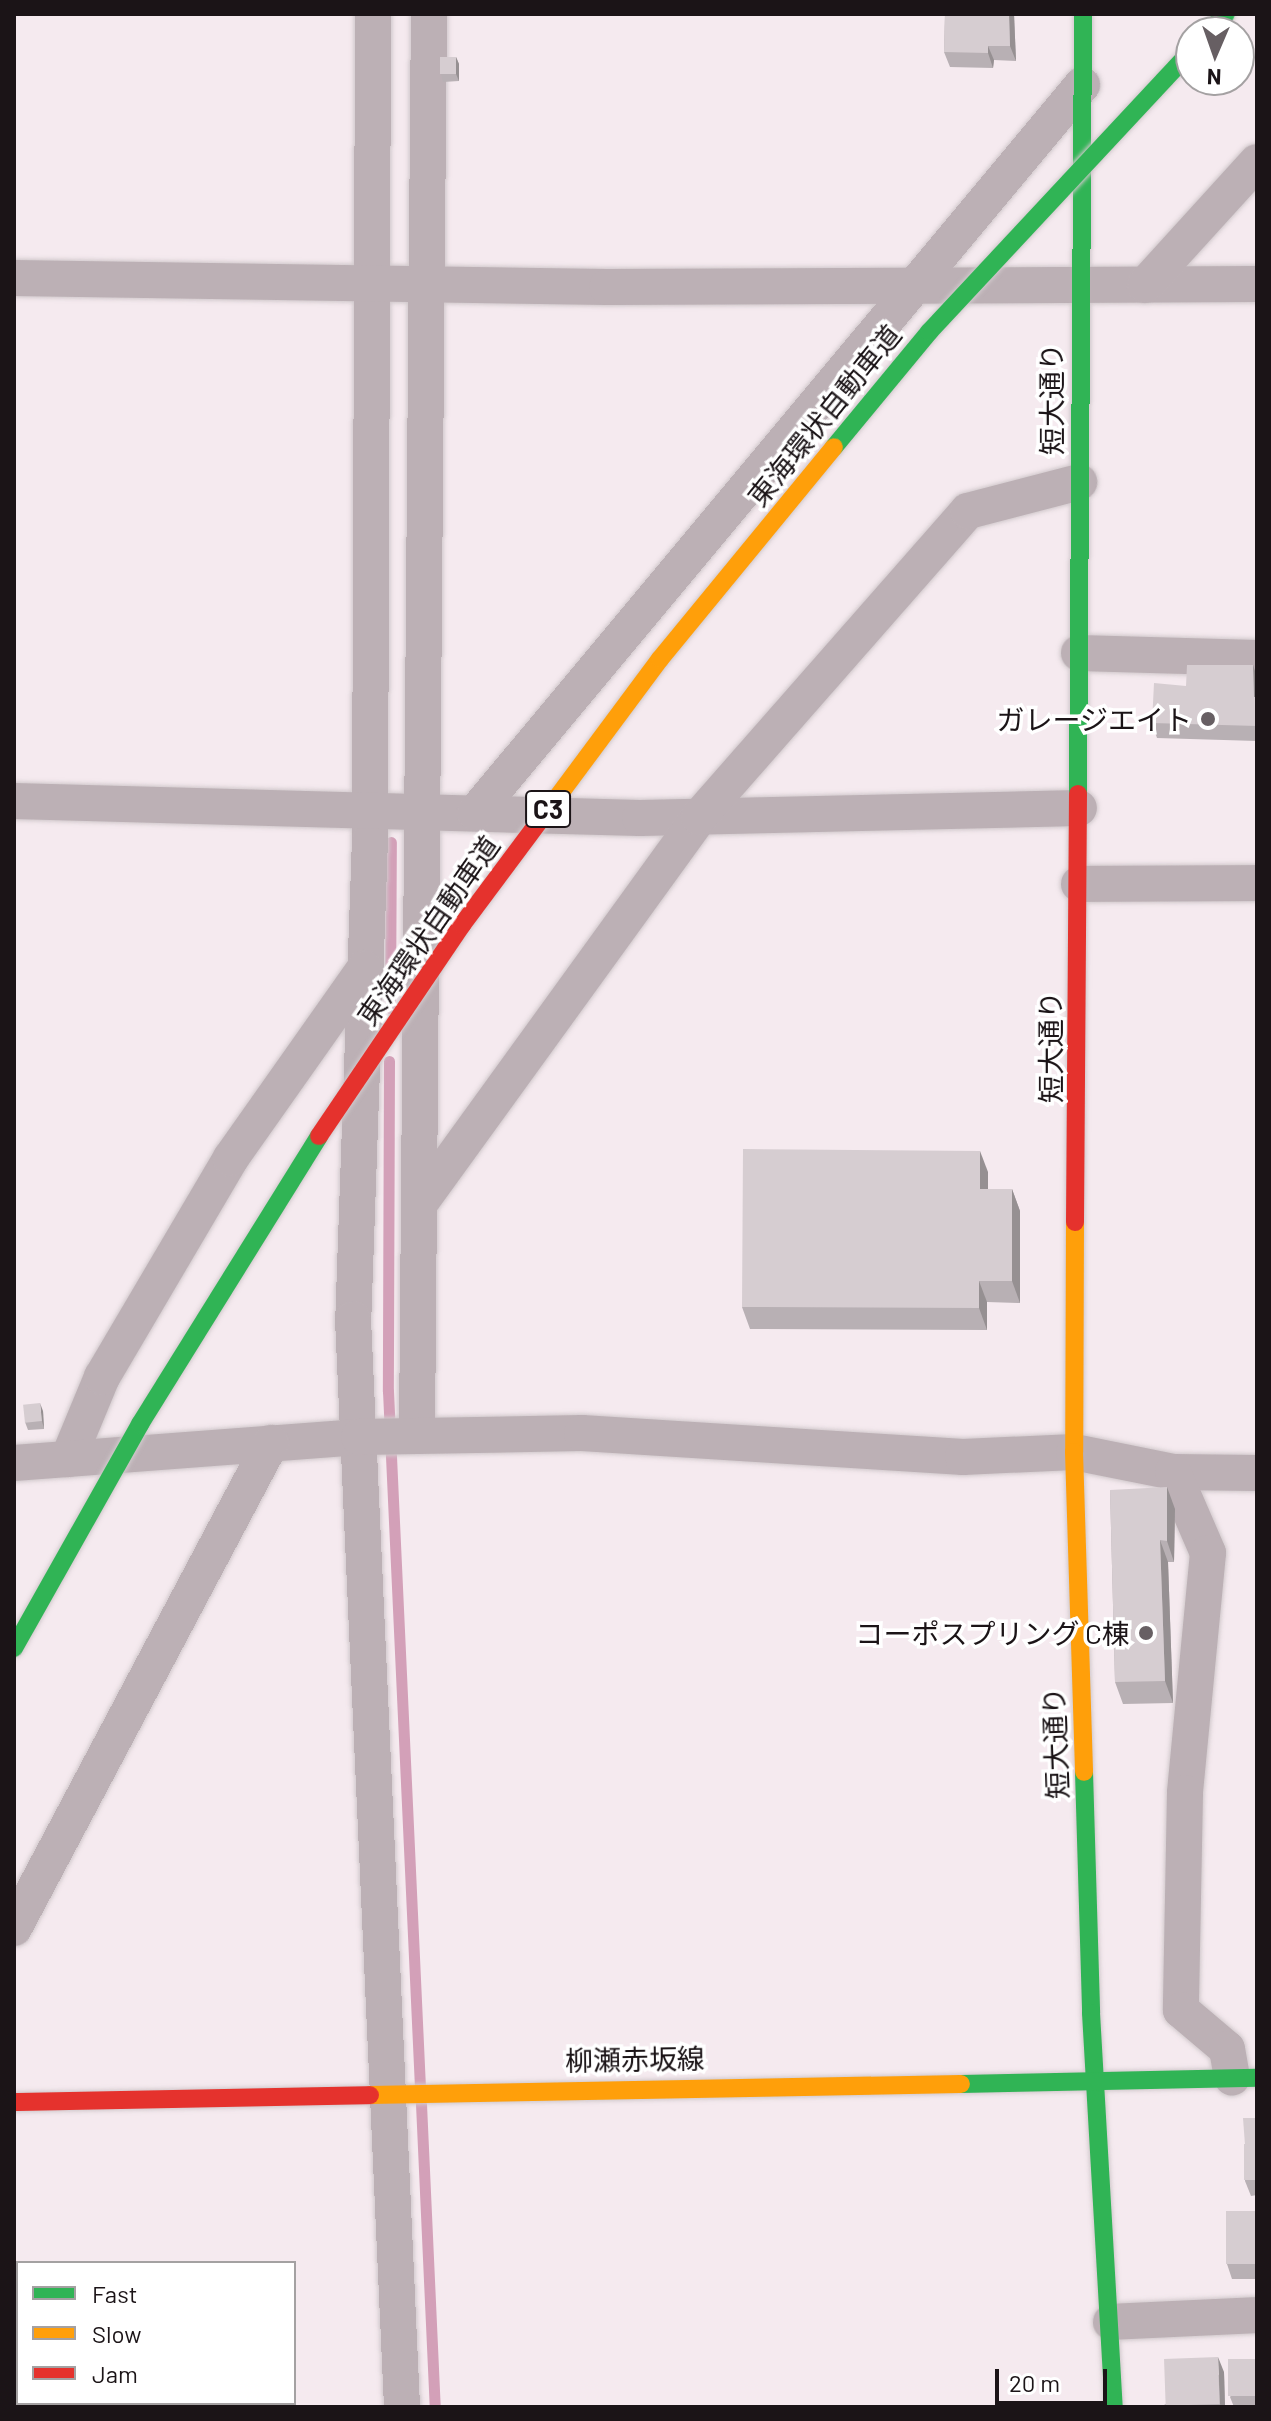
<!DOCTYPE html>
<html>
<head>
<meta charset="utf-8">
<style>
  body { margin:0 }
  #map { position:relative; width:1271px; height:2421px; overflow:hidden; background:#f5eaef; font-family:Barlow,"Noto Sans JP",sans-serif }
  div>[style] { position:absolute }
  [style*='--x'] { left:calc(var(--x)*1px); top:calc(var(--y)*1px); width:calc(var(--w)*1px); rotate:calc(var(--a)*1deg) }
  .stream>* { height:11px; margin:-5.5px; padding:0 5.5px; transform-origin:5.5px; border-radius:5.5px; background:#d3a0b8 }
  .roads { filter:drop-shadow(0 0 2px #d1c9cc) drop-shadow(0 0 2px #d1c9cc) }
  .street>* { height:36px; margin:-18px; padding:0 18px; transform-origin:18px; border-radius:18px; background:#bcb0b5 }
  .fast>* { height:18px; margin:-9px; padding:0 9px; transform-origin:9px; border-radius:9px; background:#30b455 }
  .slow>* { height:18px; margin:-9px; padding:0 9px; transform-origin:9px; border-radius:9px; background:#ff9f0a }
  .jam>* { height:18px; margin:-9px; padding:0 9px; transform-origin:9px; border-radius:9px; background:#e5322d }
  .bridges { filter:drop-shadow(0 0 2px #d1c9cc) drop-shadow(0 0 2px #d1c9cc) }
  .fast-bridge>* { height:18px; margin:-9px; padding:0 9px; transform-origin:9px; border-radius:9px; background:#30b455 }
  .slow-bridge>* { height:18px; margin:-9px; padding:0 9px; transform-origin:9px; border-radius:9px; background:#ff9f0a }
  .jam-bridge>* { height:18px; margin:-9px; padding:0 9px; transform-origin:9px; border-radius:9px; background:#e5322d }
  .wall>* { inset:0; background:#b8b0b4 }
  .shaded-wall>* { inset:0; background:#969092 }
  .building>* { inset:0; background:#d6cdd1; transform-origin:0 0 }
  .dots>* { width:22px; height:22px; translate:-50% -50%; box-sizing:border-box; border:4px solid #fff; border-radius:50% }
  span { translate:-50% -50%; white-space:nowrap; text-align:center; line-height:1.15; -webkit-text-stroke:7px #fff; paint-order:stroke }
  .shield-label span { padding:2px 6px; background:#fff; border:2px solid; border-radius:6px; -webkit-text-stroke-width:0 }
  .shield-label { font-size:26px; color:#1b1417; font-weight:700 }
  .street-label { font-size:28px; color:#1b1417 }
  .poi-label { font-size:28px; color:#1b1417 }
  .right { translate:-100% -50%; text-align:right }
  .frame { position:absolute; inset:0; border:16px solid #1b1417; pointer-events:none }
  .legend { position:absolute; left:16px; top:2261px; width:280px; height:144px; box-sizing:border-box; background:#fff; border:2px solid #a4a1a2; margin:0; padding:10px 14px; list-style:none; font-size:24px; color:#1b1417 }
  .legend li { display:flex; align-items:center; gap:16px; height:40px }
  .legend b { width:40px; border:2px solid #a4a1a2 }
  .north { position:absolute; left:1175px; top:16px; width:80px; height:80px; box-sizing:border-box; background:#fff; border:2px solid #a4a1a2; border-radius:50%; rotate:182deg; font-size:22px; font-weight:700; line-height:32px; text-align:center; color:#1b1417 }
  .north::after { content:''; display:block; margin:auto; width:28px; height:36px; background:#675f63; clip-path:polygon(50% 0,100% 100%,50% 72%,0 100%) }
  .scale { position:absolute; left:995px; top:2369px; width:112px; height:36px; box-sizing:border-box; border:4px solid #1b1417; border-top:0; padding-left:10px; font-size:24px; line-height:28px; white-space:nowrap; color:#1b1417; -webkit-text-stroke:6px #fff; paint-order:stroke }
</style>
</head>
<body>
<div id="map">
  <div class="stream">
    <div style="--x:390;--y:1008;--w:166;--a:-89.7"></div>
    <div style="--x:389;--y:1061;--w:330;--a:90.2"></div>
    <div style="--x:388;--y:1391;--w:697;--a:87.37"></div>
    <div style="--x:421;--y:2104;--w:303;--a:87.4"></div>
  </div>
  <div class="roads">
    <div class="street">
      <div style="--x:373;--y:14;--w:825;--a:90.21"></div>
      <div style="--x:370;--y:839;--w:480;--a:92"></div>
      <div style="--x:353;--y:1319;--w:1089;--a:87.42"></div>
      <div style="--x:14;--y:278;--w:593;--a:0.87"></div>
      <div style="--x:607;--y:287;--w:650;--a:-0.26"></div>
      <div style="--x:1145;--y:285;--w:166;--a:-47.7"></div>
      <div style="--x:1079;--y:653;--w:178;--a:1.6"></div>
      <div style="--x:14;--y:801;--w:626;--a:1.56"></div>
      <div style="--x:640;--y:818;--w:439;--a:-1.3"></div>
      <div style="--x:475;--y:813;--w:948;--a:-50.18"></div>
      <div style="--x:1079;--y:884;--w:178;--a:-0.3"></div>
      <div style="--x:420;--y:1203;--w:476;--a:-54.1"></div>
      <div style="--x:699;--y:817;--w:407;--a:-48.7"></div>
      <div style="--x:968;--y:511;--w:115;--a:-14.6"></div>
      <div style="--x:417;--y:1435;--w:1421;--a:-89.52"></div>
      <div style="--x:68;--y:1459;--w:89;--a:-67.5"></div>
      <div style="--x:102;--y:1377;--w:254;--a:-59.5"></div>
      <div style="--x:231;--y:1158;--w:232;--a:-54.8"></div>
      <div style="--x:14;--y:1463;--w:346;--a:-4.3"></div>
      <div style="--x:359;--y:1437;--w:223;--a:-1"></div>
      <div style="--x:582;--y:1433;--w:382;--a:3.6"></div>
      <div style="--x:963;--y:1457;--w:111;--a:-2.6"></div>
      <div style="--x:1074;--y:1452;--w:101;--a:11.4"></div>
      <div style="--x:1173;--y:1472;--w:84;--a:0.7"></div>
      <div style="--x:1173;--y:1472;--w:88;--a:66.6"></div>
      <div style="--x:1208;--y:1553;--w:241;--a:95.5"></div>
      <div style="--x:1185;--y:1793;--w:217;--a:91.1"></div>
      <div style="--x:1181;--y:2010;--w:60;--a:40.3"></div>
      <div style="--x:1227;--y:2049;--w:29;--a:80"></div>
      <div style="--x:14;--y:1928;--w:549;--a:-62.08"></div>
      <div style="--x:1111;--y:2322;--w:146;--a:-2.7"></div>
    </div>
    <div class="fast">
      <div style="--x:1208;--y:32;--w:25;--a:-45"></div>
      <div style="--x:1078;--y:794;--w:780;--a:-89.63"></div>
      <div style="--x:1084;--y:1772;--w:241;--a:88.3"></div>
      <div style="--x:1091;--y:2013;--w:395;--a:86.7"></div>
      <div style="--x:961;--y:2084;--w:296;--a:-1.2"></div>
    </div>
    <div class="slow">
      <div style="--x:1075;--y:1222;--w:230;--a:90.2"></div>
      <div style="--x:1074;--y:1452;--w:320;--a:88.2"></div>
      <div style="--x:370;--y:2095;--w:591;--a:-1.07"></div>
    </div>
    <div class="jam">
      <div style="--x:1075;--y:1222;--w:428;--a:-89.6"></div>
      <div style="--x:14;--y:2102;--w:356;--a:-1.1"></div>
    </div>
  </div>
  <div class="bridges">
    <div class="fast-bridge">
      <div style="--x:834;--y:447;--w:149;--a:-50.4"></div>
      <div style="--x:929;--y:332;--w:384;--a:-47"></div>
      <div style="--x:14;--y:1648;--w:257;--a:-60.6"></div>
      <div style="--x:140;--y:1424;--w:339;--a:-58.1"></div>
    </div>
    <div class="slow-bridge">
      <div style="--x:556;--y:799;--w:174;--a:-53.4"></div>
      <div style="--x:660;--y:659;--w:274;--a:-50.6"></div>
    </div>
    <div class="jam-bridge">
      <div style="--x:319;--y:1136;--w:255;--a:-55.9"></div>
      <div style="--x:462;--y:925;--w:157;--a:-53.3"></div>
    </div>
  </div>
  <div class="wall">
    <div style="clip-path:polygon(945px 14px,1014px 14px,1016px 61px,994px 60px,993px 68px,950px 67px,944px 52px)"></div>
    <div style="clip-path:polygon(456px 57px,459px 64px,459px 81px,443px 82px,441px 74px)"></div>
    <div style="clip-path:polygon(1253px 665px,1257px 677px,1257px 741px,1157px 738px,1152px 723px,1186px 686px)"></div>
    <div style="clip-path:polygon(988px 1172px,988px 1189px,1012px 1189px,1020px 1211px,1020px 1303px,987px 1302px,987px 1330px,750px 1329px,742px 1307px)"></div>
    <div style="clip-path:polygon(43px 1411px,44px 1429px,28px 1430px,25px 1422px)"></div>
    <div style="clip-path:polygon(1110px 1490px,1175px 1509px,1174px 1562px,1168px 1562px,1173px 1703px,1123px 1704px,1115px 1682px)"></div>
    <div style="clip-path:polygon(1257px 2118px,1257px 2195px,1251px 2196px,1245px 2181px,1245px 2145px)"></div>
    <div style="clip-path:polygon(1257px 2211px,1257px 2279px,1232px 2279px,1227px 2264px)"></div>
    <div style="clip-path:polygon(1257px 2359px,1257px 2407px,1234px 2407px,1230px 2397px)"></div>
    <div style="clip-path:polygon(1224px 2372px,1225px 2407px,1165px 2407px,1164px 2405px)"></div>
  </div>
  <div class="shaded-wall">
    <div style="clip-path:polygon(1009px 14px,1014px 14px,1016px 61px,1010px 46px)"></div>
    <div style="clip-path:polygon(988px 46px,994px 60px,993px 68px,988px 53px)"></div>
    <div style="clip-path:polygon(456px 57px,459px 64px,459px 81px,456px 74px)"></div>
    <div style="clip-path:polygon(1253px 665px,1257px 677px,1257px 705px,1254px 697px)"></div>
    <div style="clip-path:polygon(980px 1151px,988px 1172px,988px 1211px,980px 1189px)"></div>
    <div style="clip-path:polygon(1012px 1189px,1020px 1211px,1020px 1303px,1012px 1281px)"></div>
    <div style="clip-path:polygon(979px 1281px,987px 1302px,987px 1330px,979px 1308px)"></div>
    <div style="clip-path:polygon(40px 1403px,43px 1411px,44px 1429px,42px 1421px)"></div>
    <div style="clip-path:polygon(1167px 1487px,1175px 1509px,1174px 1562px,1167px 1541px)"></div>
    <div style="clip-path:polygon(1160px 1540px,1168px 1562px,1173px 1703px,1165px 1681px)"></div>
    <div style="clip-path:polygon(1218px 2357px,1224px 2372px,1225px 2407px,1221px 2407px,1220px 2404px)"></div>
  </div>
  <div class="building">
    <div style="clip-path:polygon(945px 14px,1009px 14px,1010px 46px,988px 46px,988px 53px,944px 52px)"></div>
    <div style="left:440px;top:57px;width:16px;height:17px"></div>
    <div style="clip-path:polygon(1187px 665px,1253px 665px,1254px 697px,1257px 697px,1257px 726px,1152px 723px,1154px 683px,1186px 686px)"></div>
    <div style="clip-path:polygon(743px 1149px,980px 1151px,980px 1189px,1012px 1189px,1012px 1281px,979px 1281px,979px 1308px,742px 1307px)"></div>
    <div style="left:40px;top:1403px;width:18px;height:17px;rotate:84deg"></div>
    <div style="clip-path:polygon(1167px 1487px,1167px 1541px,1160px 1540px,1165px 1681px,1115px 1682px,1110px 1490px)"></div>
    <div style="clip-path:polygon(1243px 2118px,1257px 2118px,1257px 2144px,1245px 2145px)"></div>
    <div style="left:1257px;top:2144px;width:36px;height:13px;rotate:90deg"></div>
    <div style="left:1257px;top:2211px;width:53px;height:31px;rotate:90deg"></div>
    <div style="left:1218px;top:2357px;width:47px;height:54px;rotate:88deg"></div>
    <div style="left:1257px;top:2359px;width:37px;height:29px;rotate:90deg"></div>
  </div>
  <div class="dots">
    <div style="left:1208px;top:719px;background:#675f63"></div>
    <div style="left:1146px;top:1633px;background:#675f63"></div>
  </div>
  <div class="shield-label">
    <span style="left:548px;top:809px">C3</span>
  </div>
  <div class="street-label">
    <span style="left:1051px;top:399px;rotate:-90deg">短大通り</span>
    <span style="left:824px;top:415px;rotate:-51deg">東海環状自動車道</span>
    <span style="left:428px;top:930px;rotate:-55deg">東海環状自動車道</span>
    <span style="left:1050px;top:1047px;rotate:-90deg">短大通り</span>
    <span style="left:1055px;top:1743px;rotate:-92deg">短大通り</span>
    <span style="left:635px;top:2059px;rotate:-1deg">柳瀬赤坂線</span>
  </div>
  <div class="poi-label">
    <span class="right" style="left:1192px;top:719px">ガレージエイト</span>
    <span class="right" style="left:1130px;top:1633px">コーポスプリング C棟</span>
  </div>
  <div class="frame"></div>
  <ul class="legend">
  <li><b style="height:10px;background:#30b455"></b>Fast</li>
  <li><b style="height:10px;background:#ff9f0a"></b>Slow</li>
  <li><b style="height:10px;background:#e5322d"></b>Jam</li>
  </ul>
  <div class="north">N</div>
  <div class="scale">20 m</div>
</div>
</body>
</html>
